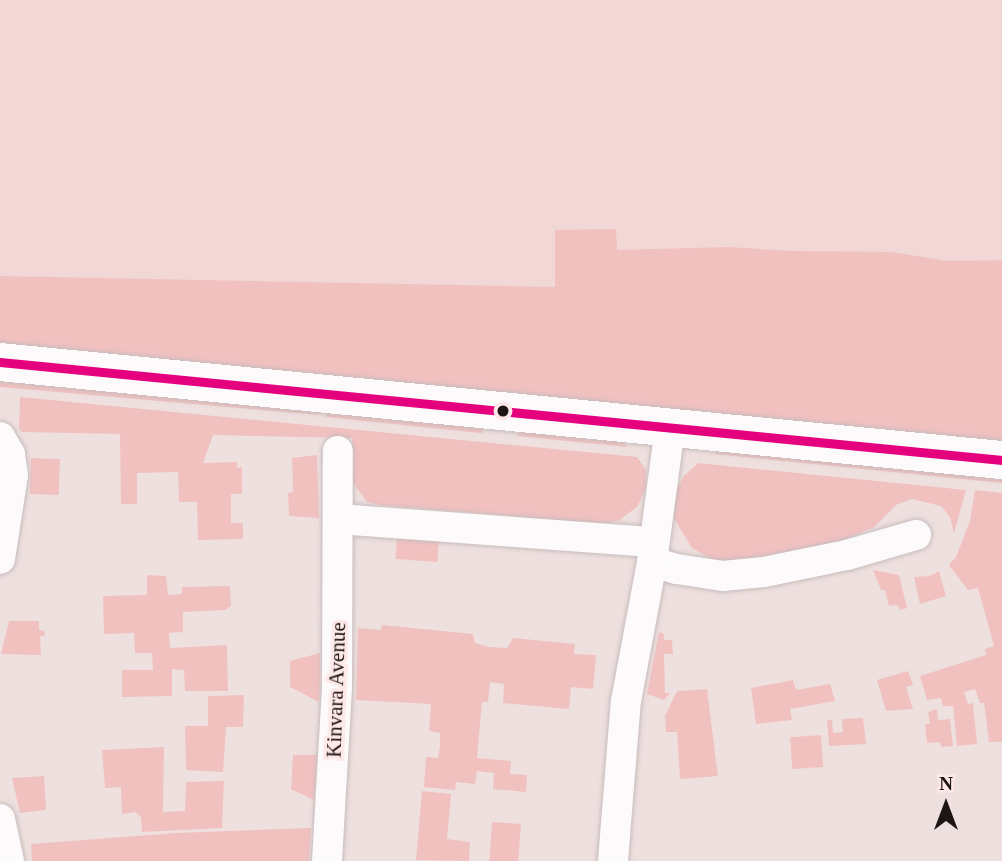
<!DOCTYPE html>
<html>
<head>
<meta charset="utf-8">
<style>
  body { margin:0 }
  #map { position:relative; width:1002px; height:861px; overflow:hidden; background:#eee0df; font-family:"Times New Roman",serif }
  div>[style] { position:absolute }
  [style*='--x'] { left:calc(var(--x)*1px); top:calc(var(--y)*1px); width:calc(var(--w)*1px); rotate:calc(var(--a)*1deg) }
  .built>* { inset:0; background:#f1d7d6 }
  .green>* { inset:0; background:#f1c1c0; transform-origin:0 0 }
  .roads { filter:drop-shadow(0 0 2px #c8bcbc) drop-shadow(0 0 2px #c8bcbc) }
  .street>* { height:30px; margin:-15px; padding:0 15px; transform-origin:15px; border-radius:15px; background:#fcfafa }
  .secondary>* { height:38px; margin:-19px; padding:0 19px; transform-origin:19px; border-radius:19px; background:#fcfafa }
  .bus-1>* { height:9px; margin:-4.5px; padding:0 4.5px; transform-origin:4.5px; border-radius:4.5px; background:#e5007d }
  .dots>* { width:19px; height:19px; translate:-50% -50%; box-sizing:border-box; border:4px solid #fee8e8; border-radius:50% }
  span { translate:-50% -50%; white-space:nowrap; text-align:center; line-height:1.15; -webkit-text-stroke:7px #fee8e8; paint-order:stroke }
  .street-label { font-size:21px; color:#1d1414 }
  .north { position:absolute; left:911px; top:770px; width:70px; height:70px; -webkit-text-stroke:5px #fee8e8; paint-order:stroke; rotate:0deg; font-size:19px; font-weight:700; line-height:28px; text-align:center; color:#1d1414 }
  .north::after { content:''; display:block; margin:auto; width:24px; height:32px; background:#1d1414; clip-path:polygon(50% 0,100% 100%,50% 72%,0 100%) }
</style>
</head>
<body>
<div id="map">
  <div class="built">
    <div style="clip-path:polygon(0 0,1002px 0,1002px 260px,556px 271px,555px 287px,0 276px)"></div>
  </div>
  <div class="green">
    <div style="clip-path:polygon(616px 229px,617px 250px,728px 247px,791px 251px,892px 252px,947px 261px,1002px 260px,1002px 441px,0 345px,0 276px,555px 287px,555px 230px)"></div>
    <div style="left:0;top:379px;width:320px;height:8px;rotate:5deg"></div>
    <div style="clip-path:polygon(20px 397px,637px 457px,646px 470px,646px 488px,637px 507px,618px 521px,601px 524px,382px 505px,367px 502px,353px 483px,352px 438px,213px 435px,203px 463px,237px 462px,237px 468px,242px 467px,242px 494px,231px 494px,231px 523px,243px 523px,243px 539px,198px 540px,197px 502px,179px 502px,178px 472px,137px 473px,137px 504px,121px 504px,120px 434px,22px 432px,19px 429px)"></div>
    <div style="left:327px;top:410px;width:157px;height:7px;rotate:6deg"></div>
    <div style="clip-path:polygon(519px 429px,622px 441px,627px 447px,518px 436px)"></div>
    <div style="clip-path:polygon(721px 450px,1002px 476px,1002px 483px,714px 454px)"></div>
    <div style="clip-path:polygon(317px 455px,319px 518px,289px 516px,288px 493px,293px 492px,292px 458px)"></div>
    <div style="left:31px;top:458px;width:29px;height:36px;rotate:2deg"></div>
    <div style="clip-path:polygon(698px 463px,966px 490px,954px 533px,950px 517px,941px 506px,912px 499px,896px 505px,874px 527px,841px 541px,736px 563px,715px 561px,692px 548px,673px 517px,673px 496px,684px 476px)"></div>
    <div style="clip-path:polygon(975px 490px,1002px 493px,1002px 742px,989px 742px,984px 703px,980px 703px,975px 689px,964px 692px,968px 704px,973px 703px,977px 744px,957px 746px,953px 706px,943px 706px,941px 698px,927px 700px,920px 676px,986px 655px,985px 649px,994px 646px,978px 588px,968px 590px,949px 565px,956px 557px,970px 521px)"></div>
    <div style="left:397px;top:537px;width:42px;height:22px;rotate:4deg"></div>
    <div style="clip-path:polygon(873px 570px,899px 575px,907px 608px,900px 610px,898px 605px,889px 606px,885px 590px,881px 590px)"></div>
    <div style="clip-path:polygon(939px 571px,946px 596px,920px 604px,914px 577px,930px 576px)"></div>
    <div style="clip-path:polygon(147px 575px,166px 576px,168px 595px,182px 594px,182px 587px,230px 586px,231px 606px,225px 610px,183px 612px,183px 632px,169px 633px,170px 648px,227px 645px,228px 691px,185px 691px,184px 670px,172px 669px,172px 696px,122px 697px,122px 670px,153px 670px,152px 653px,135px 653px,134px 633px,104px 634px,103px 596px,147px 595px)"></div>
    <div style="clip-path:polygon(9px 621px,39px 621px,39px 630px,44px 631px,45px 636px,40px 636px,41px 655px,1px 654px)"></div>
    <div style="clip-path:polygon(382px 625px,473px 634px,475px 643px,489px 647px,507px 648px,513px 638px,575px 644px,574px 654px,596px 655px,593px 689px,571px 687px,569px 709px,503px 703px,504px 684px,490px 682px,488px 702px,482px 702px,477px 758px,511px 761px,510px 774px,527px 775px,526px 792px,493px 789px,494px 773px,477px 771px,475px 784px,456px 782px,455px 790px,424px 787px,426px 757px,438px 758px,440px 745px,440px 733px,429px 731px,431px 704px,356px 700px,358px 628px,381px 630px)"></div>
    <div style="clip-path:polygon(659px 632px,664px 634px,664px 640px,672px 640px,673px 654px,664px 654px,665px 693px,670px 693px,664px 700px,647px 694px)"></div>
    <div style="clip-path:polygon(320px 653px,320px 679px,319px 702px,290px 687px,290px 661px)"></div>
    <div style="clip-path:polygon(908px 671px,913px 685px,906px 687px,913px 709px,886px 711px,877px 680px)"></div>
    <div style="clip-path:polygon(793px 680px,796px 690px,830px 684px,835px 701px,790px 709px,792px 720px,756px 724px,751px 688px)"></div>
    <div style="clip-path:polygon(707px 689px,718px 776px,680px 779px,677px 732px,666px 732px,665px 716px,677px 691px)"></div>
    <div style="clip-path:polygon(244px 695px,243px 727px,226px 727px,223px 772px,186px 770px,185px 726px,208px 726px,208px 696px)"></div>
    <div style="clip-path:polygon(937px 709px,938px 720px,950px 719px,953px 746px,941px 747px,940px 742px,927px 743px,925px 724px,930px 724px,928px 712px)"></div>
    <div style="clip-path:polygon(863px 718px,866px 744px,829px 746px,827px 720px,832px 720px,833px 733px,843px 732px,842px 719px)"></div>
    <div style="left:821px;top:735px;width:32px;height:31px;rotate:86deg"></div>
    <div style="clip-path:polygon(164px 747px,163px 812px,185px 811px,186px 782px,224px 781px,222px 828px,142px 832px,141px 817px,135px 812px,122px 814px,121px 787px,105px 788px,102px 750px)"></div>
    <div style="clip-path:polygon(293px 755px,317px 755px,314px 800px,291px 789px)"></div>
    <div style="clip-path:polygon(44px 776px,46px 810px,20px 813px,12px 778px)"></div>
    <div style="clip-path:polygon(422px 791px,451px 794px,447px 839px,470px 842px,469px 861px,416px 860px)"></div>
    <div style="left:492px;top:822px;width:29px;height:39px;rotate:4deg"></div>
    <div style="clip-path:polygon(311px 828px,309px 861px,32px 861px,31px 844px,176px 833px)"></div>
  </div>
  <div class="roads">
    <div class="street">
      <div style="--x:0;--y:437;--w:20;--a:60"></div>
      <div style="--x:10;--y:454;--w:21;--a:82"></div>
      <div style="--x:13;--y:475;--w:85;--a:98.8"></div>
      <div style="--x:338;--y:519;--w:317;--a:4.2"></div>
      <div style="--x:652;--y:562;--w:26;--a:16"></div>
      <div style="--x:677;--y:569;--w:47;--a:8.7"></div>
      <div style="--x:723;--y:576;--w:41;--a:-5.6"></div>
      <div style="--x:764;--y:572;--w:85;--a:-11.6"></div>
      <div style="--x:847;--y:555;--w:72;--a:-16.2"></div>
      <div style="--x:0;--y:819;--w:43;--a:77.9"></div>
      <div style="--x:327;--y:861;--w:175;--a:-86.7"></div>
      <div style="--x:337;--y:686;--w:235;--a:-89.8"></div>
      <div style="--x:613;--y:861;--w:161;--a:-85.4"></div>
      <div style="--x:626;--y:701;--w:141;--a:-79.4"></div>
      <div style="--x:652;--y:562;--w:136;--a:-82.4"></div>
    </div>
    <div class="secondary">
      <div style="--x:0;--y:362;--w:1007;--a:5.59"></div>
    </div>
  </div>
  <div class="bus-1">
    <div style="--x:0;--y:362;--w:1007;--a:5.59"></div>
  </div>
  <div class="dots">
    <div style="left:503px;top:411px;background:#1d1414"></div>
  </div>
  <div class="street-label">
    <span style="left:336px;top:690px;rotate:-88deg">Kinvara Avenue</span>
  </div>
  <div class="north">N</div>
</div>
</body>
</html>
